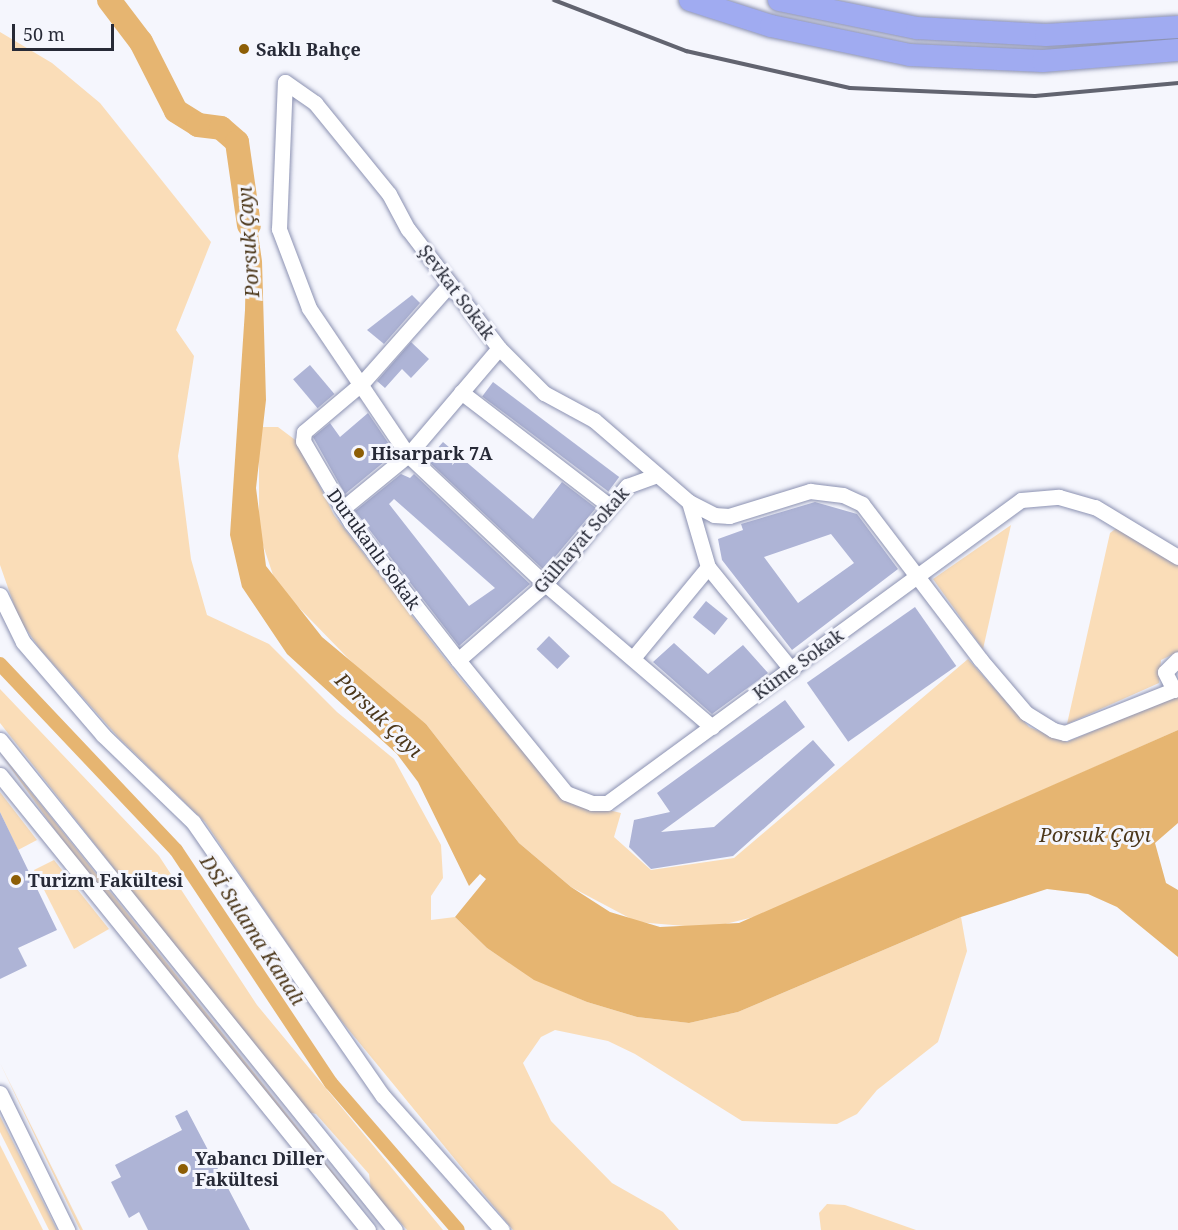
<!DOCTYPE html>
<html>
<head>
<meta charset="utf-8">
<style>
  body { margin:0 }
  #map { position:relative; width:1178px; height:1230px; overflow:hidden; background:#f5f6fd; font-family:"Noto Serif",serif }
  div>[style] { position:absolute }
  [style*='--x'] { left:calc(var(--x)*1px); top:calc(var(--y)*1px); width:calc(var(--w)*1px); rotate:calc(var(--a)*1deg) }
  .green>* { inset:0; background:#faddb8 }
  .water>* { inset:0; background:#e6b571 }
  .canal>* { height:14px; margin:-7px; padding:0 7px; transform-origin:7px; border-radius:7px; background:#e6b571 }
  .river>* { height:24px; margin:-12px; padding:0 12px; transform-origin:12px; border-radius:12px; background:#e6b571 }
  .building>* { inset:0; background:#aeb4d6; transform-origin:0 0 }
  .roads { filter:drop-shadow(0 0 2px #8c92b2) drop-shadow(0 0 2px #8c92b2) }
  .minor>* { height:15px; margin:-7.5px; padding:0 7.5px; transform-origin:7.5px; border-radius:7.5px; background:#fff }
  .highway>* { height:22px; margin:-11px; padding:0 11px; transform-origin:11px; border-radius:11px; background:#a0abf1 }
  .rail>* { height:4px; margin:-2px; padding:0 2px; transform-origin:2px; border-radius:2px; background:#626470 }
  .dots>* { width:16px; height:16px; translate:-50% -50%; box-sizing:border-box; border:3px solid #f5f6fd; border-radius:50% }
  span { translate:-50% -50%; white-space:nowrap; text-align:center; line-height:1.15; -webkit-text-stroke:6px #f5f6fd; paint-order:stroke }
  .poi-label { font-size:18px; color:#272a37; font-weight:700 }
  .left { translate:0 -50%; text-align:left }
  .street-label { font-size:18px; color:#272a37 }
  .water-label { font-size:20px; color:#4c371a; font-style:italic }
  .scale { position:absolute; left:12px; top:24px; width:102px; height:27px; box-sizing:border-box; border:3px solid #272a37; border-top:0; padding-left:8px; font-size:18px; line-height:21px; white-space:nowrap; color:#272a37; -webkit-text-stroke:4px #f5f6fd; paint-order:stroke }
</style>
</head>
<body>
<div id="map">
  <div class="green">
    <div style="clip-path:polygon(0 32px,52px 63px,100px 103px,211px 242px,176px 330px,194px 356px,178px 456px,191px 559px,207px 615px,269px 644px,337px 712px,394px 759px,441px 845px,443px 878px,431px 896px,431px 920px,455px 917px,487px 948px,534px 979px,587px 1002px,637px 1017px,689px 1023px,738px 1012px,961px 917px,967px 951px,938px 1042px,877px 1090px,857px 1114px,837px 1124px,742px 1121px,635px 1054px,608px 1041px,555px 1030px,541px 1037px,523px 1063px,551px 1121px,612px 1183px,663px 1212px,679px 1230px,513px 1230px,330px 1007px,205px 822px,118px 737px,40px 649px,19px 619px,0 565px)"></div>
    <div style="clip-path:polygon(259px 427px,278px 427px,298px 442px,334px 515px,459px 677px,564px 799px,621px 813px,614px 837px,651px 870px,734px 858px,968px 659px,1029px 727px,1067px 742px,1178px 695px,1178px 730px,762px 915px,709px 928px,637px 922px,571px 887px,519px 843px,426px 724px,374px 685px,276px 584px,259px 533px)"></div>
    <div style="clip-path:polygon(1011px 525px,983px 649px,933px 579px)"></div>
    <div style="clip-path:polygon(1118px 527px,1178px 565px,1178px 652px,1161px 660px,1159px 683px,1067px 724px,1110px 533px)"></div>
    <div style="clip-path:polygon(0 689px,159px 856px,257px 1005px,443px 1230px,407px 1230px,371px 1190px,369px 1174px,316px 1114px,304px 1111px,0 723px)"></div>
    <div style="clip-path:polygon(0 753px,355px 1200px,352px 1203px,70px 851px)"></div>
    <div style="clip-path:polygon(0 792px,37px 840px,18px 850px,0 812px)"></div>
    <div style="clip-path:polygon(54px 860px,109px 929px,74px 949px,34px 870px)"></div>
    <div style="clip-path:polygon(0 1063px,83px 1230px,80px 1230px)"></div>
    <div style="clip-path:polygon(0 1116px,57px 1230px,49px 1230px,0 1132px)"></div>
    <div style="clip-path:polygon(0 1145px,43px 1230px,0 1230px)"></div>
    <div style="clip-path:polygon(827px 1204px,845px 1205px,916px 1230px,821px 1230px,819px 1213px)"></div>
  </div>
  <div class="water">
    <div style="clip-path:polygon(240px 177px,255px 213px,262px 261px,266px 400px,256px 488px,266px 566px,322px 637px,426px 724px,519px 843px,571px 887px,610px 912px,660px 927px,739px 923px,1178px 730px,1178px 823px,1155px 843px,1166px 883px,1178px 890px,1178px 957px,1117px 907px,1088px 894px,1047px 889px,961px 917px,738px 1012px,689px 1023px,637px 1017px,587px 1002px,534px 980px,487px 948px,455px 917px,486px 879px,480px 874px,469px 886px,418px 782px,397px 754px,287px 654px,242px 587px,230px 535px,245px 310px,246px 261px,233px 181px)"></div>
  </div>
  <div class="canal">
    <div style="--x:0;--y:664;--w:256;--a:46.6"></div>
    <div style="--x:176;--y:850;--w:280;--a:56.4"></div>
    <div style="--x:331;--y:1083;--w:194;--a:49.2"></div>
  </div>
  <div class="river">
    <div style="--x:109;--y:0;--w:53;--a:52.7"></div>
    <div style="--x:141;--y:42;--w:77;--a:63.1"></div>
    <div style="--x:176;--y:111;--w:26;--a:32"></div>
    <div style="--x:198;--y:125;--w:23;--a:7"></div>
    <div style="--x:221;--y:128;--w:21;--a:41"></div>
    <div style="--x:237;--y:142;--w:84;--a:81.8"></div>
  </div>
  <div class="building">
    <div style="clip-path:polygon(412px 295px,420px 303px,384px 344px,367px 330px)"></div>
    <div style="clip-path:polygon(411px 342px,429px 359px,411px 378px,402px 369px,385px 388px,377px 381px)"></div>
    <div style="left:310px;top:365px;width:38px;height:22px;rotate:50deg"></div>
    <div style="left:493px;top:382px;width:158px;height:18px;rotate:37deg"></div>
    <div style="clip-path:polygon(368px 413px,395px 453px,345px 494px,313px 437px,330px 423px,340px 437px)"></div>
    <div style="clip-path:polygon(443px 442px,533px 519px,562px 482px,596px 508px,544px 570px,427px 460px)"></div>
    <div style="clip-path:polygon(evenodd,401px 474px,410px 478px,414px 474px,530px 584px,459px 646px,355px 511px,401px 474px,394px 499px,495px 588px,469px 606px,389px 504px,394px 499px)"></div>
    <div style="clip-path:polygon(evenodd,815px 502px,857px 514px,898px 569px,792px 650px,722px 560px,718px 539px,743px 530px,741px 524px,815px 502px,831px 534px,854px 563px,798px 603px,764px 557px,831px 534px)"></div>
    <div style="left:706px;top:601px;width:28px;height:21px;rotate:39deg"></div>
    <div style="left:915px;top:607px;width:72px;height:132px;rotate:55deg"></div>
    <div style="left:549px;top:636px;width:29px;height:18px;rotate:44deg"></div>
    <div style="clip-path:polygon(674px 643px,708px 674px,743px 645px,768px 673px,712px 714px,653px 662px)"></div>
    <div style="clip-path:polygon(785px 700px,805px 727px,661px 832px,714px 827px,813px 740px,835px 765px,733px 856px,651px 869px,629px 847px,634px 820px,670px 812px,657px 793px)"></div>
    <div style="clip-path:polygon(0 812px,57px 930px,18px 948px,27px 966px,0 979px)"></div>
    <div style="clip-path:polygon(187px 1110px,250px 1230px,148px 1230px,139px 1212px,129px 1218px,111px 1182px,121px 1177px,115px 1165px,182px 1130px,175px 1116px)"></div>
  </div>
  <div class="roads">
    <div class="minor">
      <div style="--x:449;--y:285;--w:131;--a:131.6"></div>
      <div style="--x:362;--y:383;--w:76;--a:139.8"></div>
      <div style="--x:304;--y:432;--w:9;--a:96"></div>
      <div style="--x:303;--y:441;--w:95;--a:59.7"></div>
      <div style="--x:351;--y:523;--w:174;--a:52"></div>
      <div style="--x:458;--y:660;--w:171;--a:50.9"></div>
      <div style="--x:566;--y:793;--w:28;--a:21"></div>
      <div style="--x:592;--y:803;--w:15;--a:0"></div>
      <div style="--x:607;--y:803;--w:513;--a:-36.2"></div>
      <div style="--x:1021;--y:500;--w:38;--a:-5"></div>
      <div style="--x:1059;--y:497;--w:37;--a:16"></div>
      <div style="--x:1095;--y:507;--w:97;--a:31.1"></div>
      <div style="--x:461;--y:392;--w:185;--a:37.5"></div>
      <div style="--x:342;--y:509;--w:85;--a:-39.3"></div>
      <div style="--x:408;--y:455;--w:140;--a:-49.6"></div>
      <div style="--x:708;--y:567;--w:132;--a:50.9"></div>
      <div style="--x:0;--y:595;--w:52;--a:63.9"></div>
      <div style="--x:23;--y:642;--w:123;--a:49.3"></div>
      <div style="--x:103;--y:735;--w:125;--a:44"></div>
      <div style="--x:193;--y:822;--w:333;--a:55.3"></div>
      <div style="--x:383;--y:1096;--w:179;--a:48.4"></div>
      <div style="--x:633;--y:658;--w:118;--a:-50.5"></div>
      <div style="--x:708;--y:567;--w:68;--a:-106.3"></div>
      <div style="--x:458;--y:660;--w:116;--a:-41.1"></div>
      <div style="--x:545;--y:584;--w:128;--a:-50.1"></div>
      <div style="--x:627;--y:486;--w:30;--a:-20"></div>
      <div style="--x:1174;--y:690;--w:20;--a:-117"></div>
      <div style="--x:1165;--y:672;--w:18;--a:-45"></div>
      <div style="--x:712;--y:727;--w:220;--a:-139.4"></div>
      <div style="--x:545;--y:584;--w:188;--a:-136.7"></div>
      <div style="--x:408;--y:455;--w:177;--a:-124"></div>
      <div style="--x:309;--y:308;--w:85;--a:-110.8"></div>
      <div style="--x:279;--y:229;--w:147;--a:-87.7"></div>
      <div style="--x:285;--y:82;--w:37;--a:35"></div>
      <div style="--x:315;--y:103;--w:117;--a:50.9"></div>
      <div style="--x:389;--y:194;--w:40;--a:62"></div>
      <div style="--x:408;--y:229;--w:150;--a:52.6"></div>
      <div style="--x:499;--y:348;--w:64;--a:45"></div>
      <div style="--x:544;--y:393;--w:57;--a:28.4"></div>
      <div style="--x:594;--y:420;--w:125;--a:40.8"></div>
      <div style="--x:689;--y:502;--w:28;--a:27"></div>
      <div style="--x:714;--y:515;--w:15;--a:4"></div>
      <div style="--x:729;--y:516;--w:85;--a:-17.2"></div>
      <div style="--x:810;--y:491;--w:33;--a:7"></div>
      <div style="--x:843;--y:495;--w:21;--a:25"></div>
      <div style="--x:862;--y:504;--w:195;--a:52.7"></div>
      <div style="--x:980;--y:659;--w:71;--a:49.6"></div>
      <div style="--x:1026;--y:713;--w:32;--a:32"></div>
      <div style="--x:1053;--y:730;--w:12;--a:14"></div>
      <div style="--x:1065;--y:733;--w:122;--a:-21.7"></div>
      <div style="--x:0;--y:740;--w:629;--a:51.13"></div>
      <div style="--x:0;--y:775;--w:585;--a:51.03"></div>
      <div style="--x:0;--y:1093;--w:153;--a:63.9"></div>
    </div>
    <div class="highway">
      <div style="--x:690;--y:0;--w:85;--a:17.8"></div>
      <div style="--x:771;--y:26;--w:142;--a:11.8"></div>
      <div style="--x:910;--y:55;--w:133;--a:2.6"></div>
      <div style="--x:1043;--y:61;--w:135;--a:-4.7"></div>
      <div style="--x:779;--y:0;--w:141;--a:11.5"></div>
      <div style="--x:917;--y:28;--w:129;--a:3.1"></div>
      <div style="--x:1046;--y:35;--w:132;--a:-3.5"></div>
    </div>
  </div>
  <div class="rail">
    <div style="--x:554;--y:0;--w:142;--a:21.1"></div>
    <div style="--x:686;--y:51;--w:168;--a:12.7"></div>
    <div style="--x:850;--y:88;--w:185;--a:2.5"></div>
    <div style="--x:1035;--y:96;--w:144;--a:-5.2"></div>
  </div>
  <div class="dots">
    <div style="left:244px;top:49px;background:#8d5e06"></div>
    <div style="left:359px;top:453px;background:#8d5e06"></div>
    <div style="left:16px;top:880px;background:#8d5e06"></div>
    <div style="left:183px;top:1169px;background:#8d5e06"></div>
  </div>
  <div class="poi-label">
    <span class="left" style="left:256px;top:49px">Saklı Bahçe</span>
    <span class="left" style="left:371px;top:453px">Hisarpark 7A</span>
    <span class="left" style="left:28px;top:880px">Turizm Fakültesi</span>
    <span class="left" style="left:195px;top:1169px">Yabancı Diller<br>Fakültesi</span>
  </div>
  <div class="street-label">
    <span style="left:457px;top:292px;rotate:53deg">Şevkat Sokak</span>
    <span style="left:581px;top:540px;rotate:-49deg">Gülhayat Sokak</span>
    <span style="left:374px;top:549px;rotate:54deg">Durukanlı Sokak</span>
    <span style="left:798px;top:664px;rotate:-36deg">Küme Sokak</span>
  </div>
  <div class="water-label">
    <span style="left:248px;top:242px;rotate:-94deg">Porsuk Çayı</span>
    <span style="left:379px;top:715px;rotate:44deg">Porsuk Çayı</span>
    <span style="left:1095px;top:834px">Porsuk Çayı</span>
    <span style="left:253px;top:930px;rotate:57deg">DSİ Sulama Kanalı</span>
  </div>
  <div class="scale">50 m</div>
</div>
</body>
</html>
